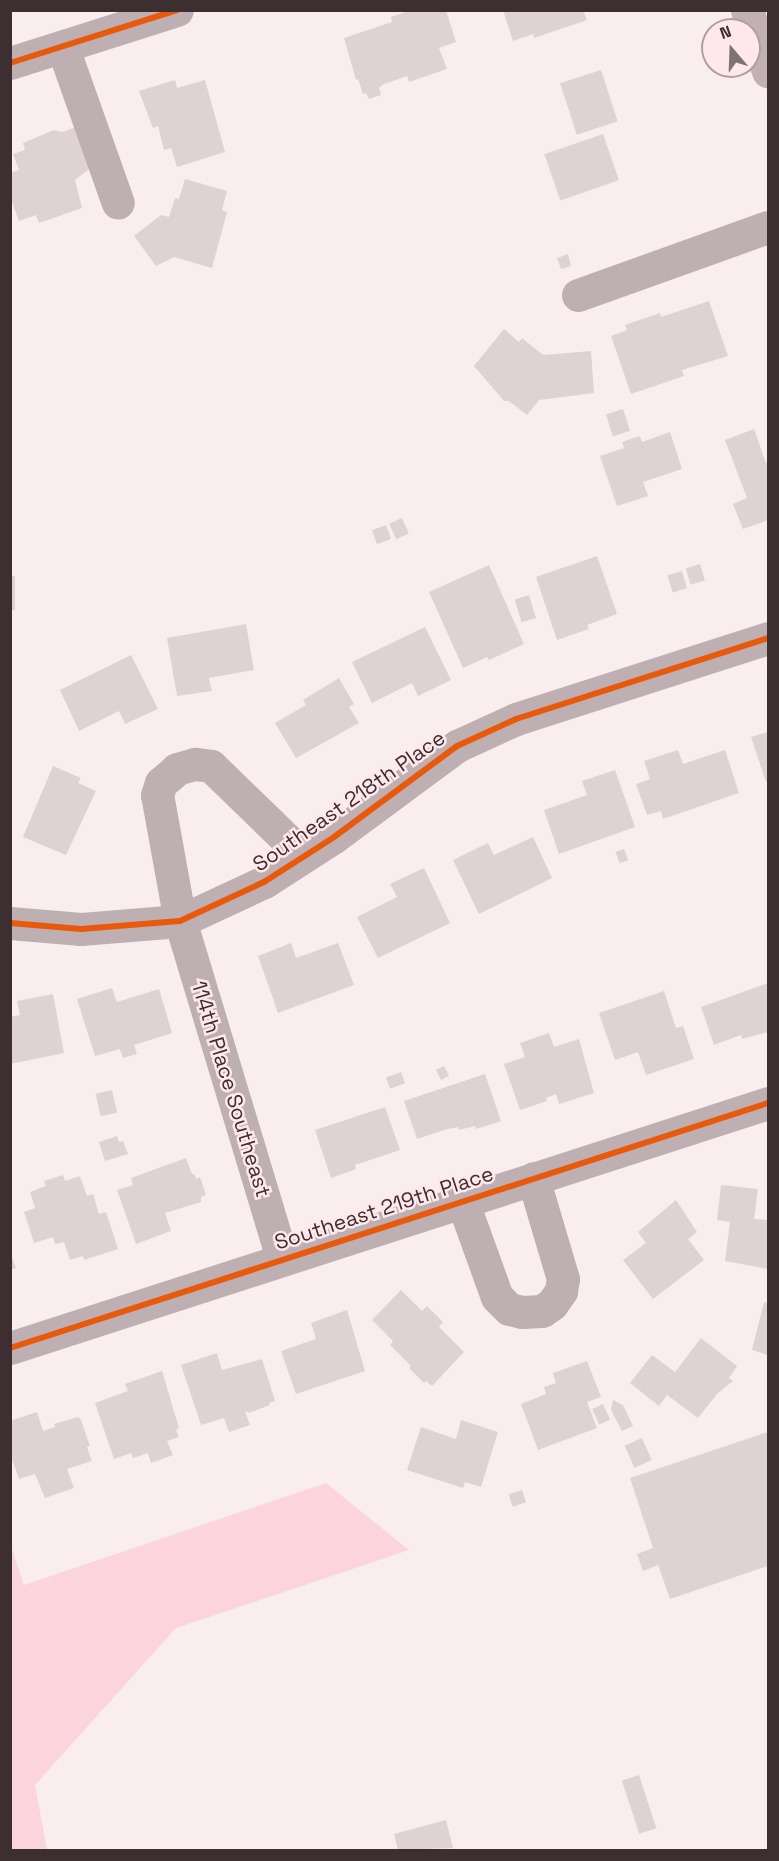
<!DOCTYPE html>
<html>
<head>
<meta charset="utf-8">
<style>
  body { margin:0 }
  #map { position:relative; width:779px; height:1861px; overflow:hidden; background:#faedef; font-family:"Space Grotesk",sans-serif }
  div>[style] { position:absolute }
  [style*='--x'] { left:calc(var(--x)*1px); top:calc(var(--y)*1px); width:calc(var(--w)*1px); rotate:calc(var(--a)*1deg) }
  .green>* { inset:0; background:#fbd5db }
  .building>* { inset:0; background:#ded2d4; transform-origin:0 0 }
  .minor>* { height:33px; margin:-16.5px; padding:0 16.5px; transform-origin:16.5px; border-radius:16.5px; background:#beb0b2 }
  .major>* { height:33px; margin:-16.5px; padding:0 16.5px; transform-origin:16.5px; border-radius:16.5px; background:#c2b1b4 }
  .cycleway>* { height:6px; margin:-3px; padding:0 3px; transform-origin:3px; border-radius:3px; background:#e8590c }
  span { translate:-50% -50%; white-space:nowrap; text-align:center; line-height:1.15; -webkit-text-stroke:5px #ffe8eb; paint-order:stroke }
  .street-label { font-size:21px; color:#3d2f31 }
  .frame { position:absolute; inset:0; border:12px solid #3d2f31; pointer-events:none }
  .north { position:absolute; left:701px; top:18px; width:60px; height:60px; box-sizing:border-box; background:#ffe8eb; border:2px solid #b19ea1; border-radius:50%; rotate:341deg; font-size:16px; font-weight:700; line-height:24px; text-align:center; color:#3d2f31 }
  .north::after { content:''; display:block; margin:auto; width:21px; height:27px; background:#7f7274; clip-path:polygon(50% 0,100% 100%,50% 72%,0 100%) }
</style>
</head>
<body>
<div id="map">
  <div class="green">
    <div style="clip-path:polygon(326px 1483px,409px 1550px,176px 1628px,35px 1785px,47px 1850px,11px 1850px,11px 1546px,24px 1585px)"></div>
  </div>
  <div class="building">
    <div style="clip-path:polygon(411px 10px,446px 10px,456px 42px,439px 48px,447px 69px,409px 82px,407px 76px,382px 85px,379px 88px,381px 95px,369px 99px,366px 93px,363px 94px,358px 79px,356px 80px,344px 38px,392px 22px,391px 17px)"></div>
    <div style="clip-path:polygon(503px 10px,583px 10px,587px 20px,534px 38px,533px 34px,513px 41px)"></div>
    <div style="left:601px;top:70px;width:54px;height:43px;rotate:72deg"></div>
    <div style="clip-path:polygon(175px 80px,177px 88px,205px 80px,225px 152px,177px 167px,171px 148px,164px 150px,158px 126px,153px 128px,139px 91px)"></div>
    <div style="clip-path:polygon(76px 127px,89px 169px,75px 180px,82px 208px,39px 223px,36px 215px,19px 221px,10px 197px,10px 173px,19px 170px,13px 154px,25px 150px,23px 143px,54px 130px,62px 132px)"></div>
    <div style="left:603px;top:134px;width:49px;height:62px;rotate:71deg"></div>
    <div style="clip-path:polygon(185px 179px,227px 191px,222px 210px,227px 212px,212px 268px,174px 257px,156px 266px,134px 236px,161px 215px,169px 217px,175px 198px,179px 199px)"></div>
    <div style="clip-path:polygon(568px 254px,571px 266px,561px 269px,557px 258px)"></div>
    <div style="clip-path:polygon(709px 301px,728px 356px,682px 370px,684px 376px,631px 394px,611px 336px,627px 330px,625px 325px,660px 313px,661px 317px)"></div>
    <div style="clip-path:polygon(504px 329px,519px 342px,522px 338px,543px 355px,591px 351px,594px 393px,539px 400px,527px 415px,509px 401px,504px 401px,474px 366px)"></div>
    <div style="left:623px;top:409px;width:23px;height:18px;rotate:72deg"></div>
    <div style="clip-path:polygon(754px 429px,766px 463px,768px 462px,768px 520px,743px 529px,733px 504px,747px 498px,725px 440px)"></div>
    <div style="clip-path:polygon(670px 432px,682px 469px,643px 482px,648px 496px,617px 506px,600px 456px,624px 448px,622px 442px,640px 436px,642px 442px)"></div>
    <div style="left:402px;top:518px;width:17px;height:14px;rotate:66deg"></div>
    <div style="left:386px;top:525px;width:15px;height:15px;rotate:70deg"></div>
    <div style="clip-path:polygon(597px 556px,617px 614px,587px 625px,589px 629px,557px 640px,536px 577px)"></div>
    <div style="left:700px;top:564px;width:17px;height:15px;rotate:73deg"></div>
    <div style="clip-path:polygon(489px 565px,524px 644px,489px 660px,487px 657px,463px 668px,429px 592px)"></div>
    <div style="left:682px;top:571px;width:18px;height:15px;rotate:74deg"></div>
    <div style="left:10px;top:576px;width:5px;height:34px"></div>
    <div style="left:529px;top:595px;width:24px;height:15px;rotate:73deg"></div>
    <div style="clip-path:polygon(246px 624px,254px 670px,209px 678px,212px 691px,177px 696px,167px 638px)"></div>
    <div style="clip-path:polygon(425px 627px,451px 680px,418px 696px,412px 683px,372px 703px,352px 662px)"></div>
    <div style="clip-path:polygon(131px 655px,158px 709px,125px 724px,119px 711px,79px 731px,60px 690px)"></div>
    <div style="clip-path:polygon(339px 678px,354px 704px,349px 707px,359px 723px,296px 758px,275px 723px,306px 705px,303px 700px)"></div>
    <div style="clip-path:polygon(768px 732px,768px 782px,766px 782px,751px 737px)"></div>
    <div style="clip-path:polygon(678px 750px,683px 764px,725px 750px,739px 793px,663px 819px,661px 811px,647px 815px,636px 784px,650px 779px,644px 761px)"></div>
    <div style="clip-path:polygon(53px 766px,81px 778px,78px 783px,96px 791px,66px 855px,23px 837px)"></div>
    <div style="clip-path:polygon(615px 770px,635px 827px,559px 854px,544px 810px,587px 795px,582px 781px)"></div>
    <div style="clip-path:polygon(533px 837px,552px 878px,479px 914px,453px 860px,488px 843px,494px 855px)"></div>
    <div style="left:624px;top:849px;width:12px;height:9px;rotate:70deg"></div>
    <div style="clip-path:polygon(424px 868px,450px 923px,378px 958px,357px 917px,397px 897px,390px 884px)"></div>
    <div style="clip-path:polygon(291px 943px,296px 958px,338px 943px,354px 985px,278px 1013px,258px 956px)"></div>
    <div style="clip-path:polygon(768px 983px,768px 1032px,742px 1039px,741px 1035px,714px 1045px,701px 1007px)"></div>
    <div style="clip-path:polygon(112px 988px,117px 1002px,159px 989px,172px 1033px,134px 1045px,137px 1054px,123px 1058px,120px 1049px,95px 1056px,77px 999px)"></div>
    <div style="clip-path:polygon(664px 991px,676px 1028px,683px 1026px,694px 1059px,646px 1075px,638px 1052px,615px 1060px,599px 1013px)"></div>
    <div style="clip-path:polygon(53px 994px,64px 1053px,10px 1064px,10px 1017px,20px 1015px,17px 1001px)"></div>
    <div style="clip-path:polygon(549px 1033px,554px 1047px,579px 1039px,594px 1093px,559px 1104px,556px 1094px,546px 1098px,547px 1101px,520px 1110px,504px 1064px,525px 1057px,520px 1043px)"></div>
    <div style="left:444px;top:1066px;width:11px;height:9px;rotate:63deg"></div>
    <div style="left:401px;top:1072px;width:12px;height:16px;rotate:70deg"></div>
    <div style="clip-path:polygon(485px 1074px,501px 1121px,476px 1129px,475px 1126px,459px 1130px,458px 1127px,444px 1130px,417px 1139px,404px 1101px)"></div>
    <div style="left:112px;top:1090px;width:23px;height:17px;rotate:77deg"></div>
    <div style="clip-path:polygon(385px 1107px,400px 1150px,355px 1165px,356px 1169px,331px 1178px,315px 1130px)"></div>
    <div style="clip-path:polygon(117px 1136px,119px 1142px,123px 1141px,128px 1154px,105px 1161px,99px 1142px)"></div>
    <div style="clip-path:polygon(186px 1158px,192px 1174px,194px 1174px,196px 1179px,200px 1177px,206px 1195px,201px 1197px,201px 1202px,165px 1213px,171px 1231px,136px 1244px,117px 1190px,133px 1185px,131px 1178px)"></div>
    <div style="clip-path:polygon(63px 1175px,65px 1181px,80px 1176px,87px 1196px,93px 1194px,99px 1214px,106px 1212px,118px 1249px,84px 1260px,83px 1256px,70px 1260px,64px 1242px,55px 1244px,53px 1237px,34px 1243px,24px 1212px,35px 1208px,30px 1192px,46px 1186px,44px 1181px)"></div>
    <div style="clip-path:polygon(721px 1185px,758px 1189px,754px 1219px,768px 1220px,768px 1269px,725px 1261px,730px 1222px,717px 1220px)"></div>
    <div style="clip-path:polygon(676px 1200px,697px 1232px,688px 1239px,704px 1260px,653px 1299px,623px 1260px,646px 1243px,638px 1232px)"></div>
    <div style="clip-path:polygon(10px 1252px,16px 1268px,10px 1270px)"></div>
    <div style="clip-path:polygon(401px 1290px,422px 1311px,427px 1306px,443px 1322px,439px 1327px,464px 1352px,432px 1386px,426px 1381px,424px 1383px,409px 1368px,411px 1366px,390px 1345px,393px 1341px,372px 1320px)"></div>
    <div style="clip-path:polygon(764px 1302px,768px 1303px,768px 1355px,752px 1350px)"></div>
    <div style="clip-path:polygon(347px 1310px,365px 1371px,296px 1394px,281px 1351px,316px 1339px,311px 1323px)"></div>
    <div style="clip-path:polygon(701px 1338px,737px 1366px,729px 1378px,733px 1381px,717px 1394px,698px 1418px,667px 1395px,659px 1406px,630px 1383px,652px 1355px,675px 1372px)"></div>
    <div style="clip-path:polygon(217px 1353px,222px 1370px,262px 1359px,275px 1401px,269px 1403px,270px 1405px,249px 1413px,245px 1411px,250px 1425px,229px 1432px,224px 1418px,201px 1425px,181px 1365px)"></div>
    <div style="clip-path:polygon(587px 1361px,601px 1397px,587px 1402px,597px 1428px,538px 1450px,521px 1404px,546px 1394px,544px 1387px,556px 1383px,553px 1373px)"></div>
    <div style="clip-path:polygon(162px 1371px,179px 1428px,176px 1430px,179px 1437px,167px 1441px,173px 1455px,151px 1463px,148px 1453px,133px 1458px,131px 1453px,114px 1459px,95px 1403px,128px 1391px,125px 1384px)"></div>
    <div style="clip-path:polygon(613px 1400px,623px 1405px,633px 1426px,622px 1431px,611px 1410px)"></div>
    <div style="left:603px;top:1404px;width:17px;height:12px;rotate:65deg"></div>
    <div style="clip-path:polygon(37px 1412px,43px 1431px,55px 1427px,54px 1424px,78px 1417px,81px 1420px,90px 1446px,87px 1447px,92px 1461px,67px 1469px,74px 1488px,45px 1498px,35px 1474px,19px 1479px,10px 1454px,10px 1421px)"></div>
    <div style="clip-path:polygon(461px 1420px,498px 1432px,481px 1487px,465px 1482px,463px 1488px,407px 1470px,421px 1427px,456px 1439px)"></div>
    <div style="clip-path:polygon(768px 1432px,768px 1566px,670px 1599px,658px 1565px,643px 1571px,637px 1554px,653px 1548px,630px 1478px)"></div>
    <div style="left:642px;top:1438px;width:24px;height:19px;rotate:66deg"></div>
    <div style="left:522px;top:1490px;width:13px;height:14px;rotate:72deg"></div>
    <div style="left:639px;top:1775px;width:56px;height:18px;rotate:72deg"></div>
    <div style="clip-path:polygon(446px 1820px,453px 1848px,398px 1850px,394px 1834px)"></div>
  </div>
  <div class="minor">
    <div style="--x:63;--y:48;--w:164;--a:70.5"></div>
    <div style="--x:10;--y:63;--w:175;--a:-17.6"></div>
    <div style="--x:578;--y:295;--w:202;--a:-19.7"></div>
    <div style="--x:10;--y:923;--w:71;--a:4.8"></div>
    <div style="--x:81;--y:929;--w:99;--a:-4.6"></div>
    <div style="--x:180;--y:921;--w:93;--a:-24.9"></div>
    <div style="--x:264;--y:882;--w:83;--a:-32.7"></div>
    <div style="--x:334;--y:837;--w:153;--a:-36.5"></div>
    <div style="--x:457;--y:746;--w:65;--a:-24.6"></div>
    <div style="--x:516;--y:719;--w:265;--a:-17.8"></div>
    <div style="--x:462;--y:1200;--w:103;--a:70.2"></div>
    <div style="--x:497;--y:1297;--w:17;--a:45"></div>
    <div style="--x:509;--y:1309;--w:13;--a:13"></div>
    <div style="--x:522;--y:1312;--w:20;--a:-3"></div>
    <div style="--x:542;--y:1311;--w:12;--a:-35"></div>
    <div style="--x:552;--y:1304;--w:16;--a:-55"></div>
    <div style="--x:561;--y:1291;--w:12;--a:-81"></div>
    <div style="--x:563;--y:1279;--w:105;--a:-106.5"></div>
    <div style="--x:282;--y:1258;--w:352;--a:-106.8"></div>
    <div style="--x:180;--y:921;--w:128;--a:-100.3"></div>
    <div style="--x:157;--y:795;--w:13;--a:-72"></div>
    <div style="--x:161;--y:783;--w:21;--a:-41"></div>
    <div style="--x:177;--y:769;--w:19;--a:-16"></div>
    <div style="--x:195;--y:764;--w:16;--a:7"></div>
    <div style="--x:211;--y:766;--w:129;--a:44.1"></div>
    <div style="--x:10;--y:1348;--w:797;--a:-17.91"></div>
  </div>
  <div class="major">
    <div style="--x:747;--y:10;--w:65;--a:71"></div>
  </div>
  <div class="cycleway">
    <div style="--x:10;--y:63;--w:175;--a:-17.6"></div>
    <div style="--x:10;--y:923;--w:71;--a:4.8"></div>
    <div style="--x:81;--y:929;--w:99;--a:-4.6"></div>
    <div style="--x:180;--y:921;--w:93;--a:-24.9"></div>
    <div style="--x:264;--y:882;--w:83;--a:-32.7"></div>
    <div style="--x:334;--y:837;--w:153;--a:-36.5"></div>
    <div style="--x:457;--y:746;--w:65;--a:-24.6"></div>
    <div style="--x:516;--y:719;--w:265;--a:-17.8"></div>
    <div style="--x:10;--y:1348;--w:797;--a:-17.91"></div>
  </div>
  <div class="street-label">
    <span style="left:349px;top:801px;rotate:-35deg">Southeast 218th Place</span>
    <span style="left:231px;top:1089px;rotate:73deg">114th Place Southeast</span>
    <span style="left:384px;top:1208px;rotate:-18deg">Southeast 219th Place</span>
  </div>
  <div class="frame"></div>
  <div class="north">N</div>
</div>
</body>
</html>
